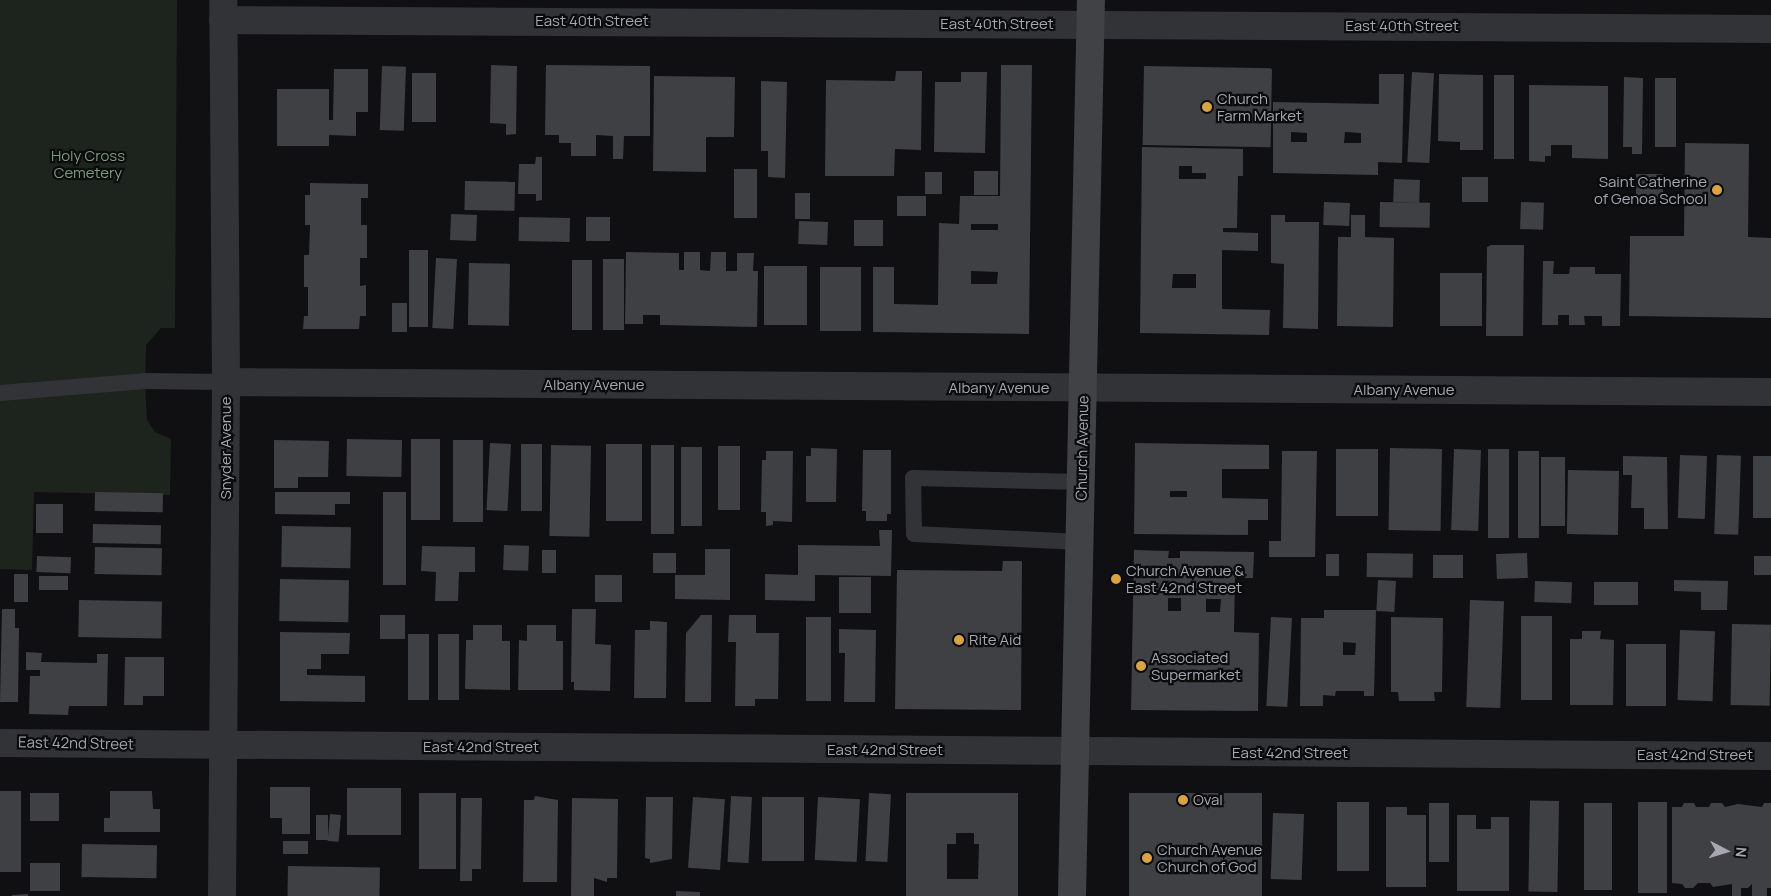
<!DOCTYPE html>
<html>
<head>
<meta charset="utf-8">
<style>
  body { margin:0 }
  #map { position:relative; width:1771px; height:896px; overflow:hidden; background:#101012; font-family:Manrope,sans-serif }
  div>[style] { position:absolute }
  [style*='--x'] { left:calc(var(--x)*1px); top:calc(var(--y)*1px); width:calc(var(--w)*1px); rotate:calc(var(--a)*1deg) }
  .green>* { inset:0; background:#1d241e }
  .building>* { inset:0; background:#3f4044; transform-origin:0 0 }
  .lane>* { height:16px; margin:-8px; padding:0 8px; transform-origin:8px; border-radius:8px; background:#323336 }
  .street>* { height:28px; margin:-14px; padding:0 14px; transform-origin:14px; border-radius:14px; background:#323336 }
  .secondary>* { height:28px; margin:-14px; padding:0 14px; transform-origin:14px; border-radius:14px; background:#404246 }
  .dots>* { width:14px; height:14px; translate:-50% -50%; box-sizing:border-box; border:2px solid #0b0b0c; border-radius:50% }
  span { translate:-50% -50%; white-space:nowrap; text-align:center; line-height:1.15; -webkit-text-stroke:4.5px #0b0b0c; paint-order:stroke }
  .street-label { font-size:15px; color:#a3a8b1 }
  .poi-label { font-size:15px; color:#a3a8b1 }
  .left { translate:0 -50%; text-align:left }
  .right { translate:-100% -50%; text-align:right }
  .park-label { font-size:15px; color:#7c9a7d }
  .north { position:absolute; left:1701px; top:826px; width:50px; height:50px; -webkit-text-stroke:4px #0b0b0c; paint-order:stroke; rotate:95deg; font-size:14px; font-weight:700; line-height:20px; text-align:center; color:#a3a8b1 }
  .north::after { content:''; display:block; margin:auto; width:18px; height:22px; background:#a3a8b1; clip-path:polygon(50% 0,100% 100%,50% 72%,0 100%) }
</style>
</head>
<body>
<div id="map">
  <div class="green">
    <div style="clip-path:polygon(0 0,177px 0,175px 328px,161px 328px,146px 345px,145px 381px,147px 420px,155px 432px,171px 439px,170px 495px,34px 492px,32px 570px,0 569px)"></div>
  </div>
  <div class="building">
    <div style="clip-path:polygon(491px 65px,517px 66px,516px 134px,506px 135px,506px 124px,490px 123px)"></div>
    <div style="clip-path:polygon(546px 65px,650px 66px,650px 136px,624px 136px,623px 159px,613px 159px,613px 136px,596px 135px,596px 156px,571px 156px,571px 143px,559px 143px,559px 135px,545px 135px)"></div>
    <div style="clip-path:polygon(evenodd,1001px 65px,1032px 65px,1029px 334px,873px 332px,873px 267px,894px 267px,894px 304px,938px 305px,939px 223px,959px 224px,960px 196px,1000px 196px,1001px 65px,971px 224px,998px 224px,998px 230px,971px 230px,971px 224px,1001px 65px,971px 271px,998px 272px,997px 284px,971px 284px,971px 271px)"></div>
    <div style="left:382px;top:66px;width:24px;height:64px;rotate:2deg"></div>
    <div style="left:1144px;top:66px;width:128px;height:79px;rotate:1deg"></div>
    <div style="clip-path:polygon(334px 69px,368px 69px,368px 112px,356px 112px,356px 136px,329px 135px,329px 120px,333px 120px)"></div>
    <div style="clip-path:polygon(896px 71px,922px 71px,921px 150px,895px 149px,894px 176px,825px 176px,826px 80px,895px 81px)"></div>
    <div style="clip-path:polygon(961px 72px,987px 72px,985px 153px,934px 152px,935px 82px,961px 82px)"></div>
    <div style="left:1412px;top:72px;width:22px;height:90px;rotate:3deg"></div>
    <div style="left:412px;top:73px;width:24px;height:49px"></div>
    <div style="clip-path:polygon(evenodd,1379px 74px,1404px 74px,1402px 163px,1378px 162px,1378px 175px,1273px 173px,1273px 102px,1379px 104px,1379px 74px,1291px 132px,1307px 133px,1307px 142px,1291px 142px,1291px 132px,1379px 74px,1345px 132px,1361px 133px,1361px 143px,1344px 143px,1345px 132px)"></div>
    <div style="clip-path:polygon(1439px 74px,1483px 75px,1483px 150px,1460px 150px,1460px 142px,1438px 141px)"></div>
    <div style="left:1494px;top:75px;width:20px;height:84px"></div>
    <div style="clip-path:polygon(654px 76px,735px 77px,734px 137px,706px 137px,706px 172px,653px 171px)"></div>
    <div style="clip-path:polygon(1624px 77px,1643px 78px,1642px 154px,1632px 154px,1632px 147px,1623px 147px)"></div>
    <div style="left:1655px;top:78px;width:21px;height:69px"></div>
    <div style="clip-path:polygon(761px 81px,787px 82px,785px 178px,768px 177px,768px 151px,761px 151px)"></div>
    <div style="clip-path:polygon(1529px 85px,1608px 86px,1608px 159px,1572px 158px,1572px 145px,1551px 145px,1551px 156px,1545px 156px,1545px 162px,1529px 161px)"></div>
    <div style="left:277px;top:89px;width:52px;height:57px"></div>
    <div style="clip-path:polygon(1685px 143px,1749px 144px,1748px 237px,1771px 238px,1771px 318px,1629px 316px,1630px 236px,1684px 236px)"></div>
    <div style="clip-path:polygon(evenodd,1142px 147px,1243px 149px,1243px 176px,1238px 176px,1237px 228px,1223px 228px,1223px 232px,1258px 233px,1258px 251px,1222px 250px,1222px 309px,1270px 310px,1269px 335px,1140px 333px,1142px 147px,1179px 166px,1192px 166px,1192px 173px,1206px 173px,1206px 179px,1179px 179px,1179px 166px,1142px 147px,1173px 274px,1196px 274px,1196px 288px,1172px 288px,1173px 274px)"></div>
    <div style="clip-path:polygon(536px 157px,542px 157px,542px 200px,536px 201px,536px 194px,518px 194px,519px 164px,535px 164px)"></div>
    <div style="left:734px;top:169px;width:23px;height:49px"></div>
    <div style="left:974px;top:171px;width:24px;height:24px"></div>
    <div style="left:925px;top:172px;width:17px;height:22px"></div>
    <div style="left:1663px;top:174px;width:29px;height:27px;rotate:90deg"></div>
    <div style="left:1462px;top:177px;width:26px;height:25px"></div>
    <div style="left:1394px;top:179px;width:26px;height:23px;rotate:2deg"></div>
    <div style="left:465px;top:181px;width:50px;height:29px;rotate:1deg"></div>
    <div style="clip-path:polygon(310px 183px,368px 184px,368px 198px,361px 198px,361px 225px,367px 225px,367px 258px,360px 258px,360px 286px,366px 285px,366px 316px,360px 316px,359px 329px,303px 329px,304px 316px,308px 316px,308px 287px,304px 287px,304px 255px,309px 255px,310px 225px,305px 225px,305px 195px,310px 195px)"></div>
    <div style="left:795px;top:193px;width:15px;height:26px"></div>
    <div style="left:897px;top:196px;width:29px;height:20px"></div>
    <div style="left:1324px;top:202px;width:26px;height:23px;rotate:2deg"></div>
    <div style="left:1380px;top:202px;width:50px;height:25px;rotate:1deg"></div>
    <div style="left:1521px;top:202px;width:23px;height:27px;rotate:2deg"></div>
    <div style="left:451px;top:214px;width:26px;height:26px;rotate:2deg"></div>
    <div style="clip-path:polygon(1271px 215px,1285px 215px,1285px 222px,1319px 222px,1318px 329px,1283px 328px,1284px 264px,1271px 263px)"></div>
    <div style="clip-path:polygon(1351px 215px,1365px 215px,1365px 237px,1394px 238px,1393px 327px,1337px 326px,1338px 237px,1351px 237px)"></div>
    <div style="left:519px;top:217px;width:51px;height:24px;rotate:1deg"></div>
    <div style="left:586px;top:217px;width:24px;height:24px"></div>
    <div style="left:854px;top:220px;width:29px;height:26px"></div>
    <div style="left:799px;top:221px;width:29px;height:23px;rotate:2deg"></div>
    <div style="clip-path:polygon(1491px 245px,1524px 245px,1523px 336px,1486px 336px,1487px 247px)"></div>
    <div style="left:409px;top:250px;width:19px;height:77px"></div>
    <div style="clip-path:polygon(626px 252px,679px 253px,679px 270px,684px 270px,684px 252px,700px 252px,700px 270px,710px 271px,711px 252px,726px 252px,726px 271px,737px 271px,737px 253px,754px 253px,753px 271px,758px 271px,757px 327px,660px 325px,660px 315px,643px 315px,643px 324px,625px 324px)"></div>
    <div style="left:436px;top:258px;width:21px;height:70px;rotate:3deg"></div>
    <div style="left:603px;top:259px;width:21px;height:71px"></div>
    <div style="left:572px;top:260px;width:20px;height:70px"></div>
    <div style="clip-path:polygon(1543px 261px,1554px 261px,1553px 274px,1569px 274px,1570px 267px,1595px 267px,1595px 274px,1621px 274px,1620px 326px,1602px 326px,1602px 316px,1584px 316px,1585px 325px,1569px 325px,1569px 315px,1558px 315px,1558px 325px,1542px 325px)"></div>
    <div style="left:469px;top:263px;width:41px;height:62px;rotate:1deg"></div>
    <div style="left:764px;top:266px;width:43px;height:59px"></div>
    <div style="left:820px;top:267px;width:41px;height:64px"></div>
    <div style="left:1440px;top:273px;width:42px;height:53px"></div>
    <div style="left:392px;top:303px;width:15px;height:29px"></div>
    <div style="left:347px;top:439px;width:55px;height:37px;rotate:1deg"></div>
    <div style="left:411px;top:439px;width:29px;height:81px"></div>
    <div style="clip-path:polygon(274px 440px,329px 441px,328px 477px,298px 477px,298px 488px,274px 488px)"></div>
    <div style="left:453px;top:440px;width:30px;height:82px"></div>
    <div style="left:490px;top:443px;width:21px;height:67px;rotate:3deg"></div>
    <div style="clip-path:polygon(evenodd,1135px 443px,1269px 445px,1269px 469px,1222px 469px,1222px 498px,1268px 499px,1268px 520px,1248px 520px,1248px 535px,1134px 534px,1135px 443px,1170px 491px,1187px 491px,1187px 497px,1170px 497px,1170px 491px)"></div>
    <div style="left:521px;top:444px;width:21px;height:67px"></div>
    <div style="left:606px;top:444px;width:36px;height:77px"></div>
    <div style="left:551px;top:445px;width:40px;height:91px;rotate:1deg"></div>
    <div style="left:651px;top:445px;width:23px;height:89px"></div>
    <div style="left:718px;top:446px;width:22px;height:64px"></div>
    <div style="left:681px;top:447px;width:21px;height:79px"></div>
    <div style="clip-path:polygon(811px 448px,837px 449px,836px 502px,806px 502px,806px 456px,811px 456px)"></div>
    <div style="left:1390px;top:448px;width:52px;height:82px;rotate:1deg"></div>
    <div style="left:1336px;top:449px;width:42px;height:67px"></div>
    <div style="left:1454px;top:449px;width:27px;height:81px;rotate:2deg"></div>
    <div style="left:1488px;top:449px;width:21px;height:89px"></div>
    <div style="clip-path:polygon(863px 450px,891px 450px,891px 514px,887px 514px,887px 521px,866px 521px,866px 511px,862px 511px)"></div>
    <div style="clip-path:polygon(766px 451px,793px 451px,792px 522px,773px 521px,773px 525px,766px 526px,766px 512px,761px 512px,762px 460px,766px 460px)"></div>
    <div style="clip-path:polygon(1282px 451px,1317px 451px,1315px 557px,1269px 557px,1269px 541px,1281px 541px)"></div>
    <div style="left:1518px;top:451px;width:21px;height:87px"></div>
    <div style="left:1680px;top:455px;width:27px;height:63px;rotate:2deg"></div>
    <div style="left:1717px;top:455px;width:24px;height:79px;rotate:2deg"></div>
    <div style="clip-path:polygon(1623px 456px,1667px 457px,1668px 529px,1644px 529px,1644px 508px,1631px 508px,1632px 475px,1623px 475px)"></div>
    <div style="left:1753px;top:456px;width:18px;height:62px"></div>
    <div style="left:1541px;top:457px;width:24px;height:69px"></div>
    <div style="left:1568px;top:470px;width:51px;height:64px;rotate:1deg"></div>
    <div style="left:95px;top:492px;width:68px;height:19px;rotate:1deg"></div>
    <div style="clip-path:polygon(275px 492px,350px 492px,350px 504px,335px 504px,335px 515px,275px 514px)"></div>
    <div style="left:383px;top:492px;width:23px;height:93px"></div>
    <div style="left:36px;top:504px;width:27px;height:29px"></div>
    <div style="left:93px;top:524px;width:68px;height:19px;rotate:1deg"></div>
    <div style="left:282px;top:526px;width:69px;height:41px;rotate:1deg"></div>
    <div style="clip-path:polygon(879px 530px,892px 530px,891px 576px,815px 575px,815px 601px,765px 600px,765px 574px,798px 575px,798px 545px,880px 546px)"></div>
    <div style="left:504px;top:545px;width:25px;height:25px;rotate:2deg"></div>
    <div style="clip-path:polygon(422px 546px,475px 547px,475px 572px,459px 572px,458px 601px,435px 601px,436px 572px,421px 571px)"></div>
    <div style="left:95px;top:547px;width:67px;height:27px;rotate:1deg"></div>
    <div style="clip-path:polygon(705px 549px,730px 549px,730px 600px,675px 599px,675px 575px,705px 575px)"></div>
    <div style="left:542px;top:550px;width:14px;height:23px"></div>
    <div style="clip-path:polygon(evenodd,1134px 550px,1169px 551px,1168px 558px,1180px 558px,1180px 551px,1254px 552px,1253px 578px,1235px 578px,1234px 632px,1259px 633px,1258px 711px,1131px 710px,1134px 550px,1168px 598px,1181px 598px,1181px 611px,1168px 611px,1168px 598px,1134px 550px,1206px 599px,1221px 599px,1220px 612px,1206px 612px,1206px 599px)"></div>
    <div style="left:653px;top:553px;width:23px;height:20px"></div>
    <div style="left:1367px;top:553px;width:46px;height:24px;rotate:1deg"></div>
    <div style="left:1527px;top:553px;width:25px;height:31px;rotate:88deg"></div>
    <div style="left:1326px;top:554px;width:13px;height:22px"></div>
    <div style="left:1433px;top:555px;width:30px;height:23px"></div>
    <div style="left:37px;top:556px;width:34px;height:16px;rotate:2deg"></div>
    <div style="left:1754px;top:556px;width:17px;height:19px"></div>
    <div style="clip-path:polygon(1003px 561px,1022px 561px,1021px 710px,895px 709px,897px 570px,1002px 571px)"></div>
    <div style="left:14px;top:574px;width:14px;height:28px"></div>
    <div style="left:595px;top:575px;width:27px;height:27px"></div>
    <div style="left:39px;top:576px;width:29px;height:14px"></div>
    <div style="left:839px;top:577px;width:32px;height:36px"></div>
    <div style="left:280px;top:579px;width:69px;height:42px;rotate:1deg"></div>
    <div style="left:1378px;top:580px;width:18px;height:31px;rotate:3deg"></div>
    <div style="clip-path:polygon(1674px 580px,1728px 581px,1727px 610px,1701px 610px,1701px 592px,1674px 591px)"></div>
    <div style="left:1535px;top:581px;width:37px;height:21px;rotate:2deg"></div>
    <div style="left:1594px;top:582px;width:44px;height:23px"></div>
    <div style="left:79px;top:600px;width:83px;height:37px;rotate:1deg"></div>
    <div style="left:1470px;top:600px;width:34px;height:107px;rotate:2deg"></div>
    <div style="clip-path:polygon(2px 609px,15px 609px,15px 628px,19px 628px,18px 702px,0 702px)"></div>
    <div style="clip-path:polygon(572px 609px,596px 609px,595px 644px,611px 645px,610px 691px,574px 690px,574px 682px,571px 682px)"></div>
    <div style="clip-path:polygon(evenodd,1324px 610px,1376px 610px,1374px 696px,1364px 696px,1364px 691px,1336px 691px,1335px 696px,1323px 695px,1323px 706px,1300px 706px,1301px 618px,1324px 618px,1324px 610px,1343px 642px,1356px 643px,1355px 655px,1343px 655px,1343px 642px)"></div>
    <div style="left:380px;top:615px;width:25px;height:24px"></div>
    <div style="clip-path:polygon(701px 615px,712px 615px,711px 702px,685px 702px,686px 633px)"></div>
    <div style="clip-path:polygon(729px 615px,756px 615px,756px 633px,779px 633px,778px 699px,755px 699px,755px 706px,735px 706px,736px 642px,728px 642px)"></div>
    <div style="left:1521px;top:616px;width:31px;height:84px"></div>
    <div style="left:806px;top:617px;width:25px;height:84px"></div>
    <div style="left:1271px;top:617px;width:21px;height:89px;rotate:3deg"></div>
    <div style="clip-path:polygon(1391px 617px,1443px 618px,1442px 692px,1434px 692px,1435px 701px,1399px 701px,1398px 692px,1391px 692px)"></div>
    <div style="clip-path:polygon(650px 621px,667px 622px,666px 698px,634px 698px,635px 630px,650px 630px)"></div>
    <div style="left:1732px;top:624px;width:39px;height:81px;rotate:1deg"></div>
    <div style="clip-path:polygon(473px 625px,502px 625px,502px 641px,510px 641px,510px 690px,465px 689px,466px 640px,473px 640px)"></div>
    <div style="clip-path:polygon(527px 625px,556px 625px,556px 641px,563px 641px,563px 690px,518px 690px,519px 640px,527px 641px)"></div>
    <div style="clip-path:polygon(839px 629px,876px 630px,875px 702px,844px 702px,845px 653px,839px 653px)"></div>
    <div style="left:1680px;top:630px;width:35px;height:70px;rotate:2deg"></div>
    <div style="clip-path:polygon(1582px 631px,1601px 631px,1600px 639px,1614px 640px,1613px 705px,1570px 705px,1570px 639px,1582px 639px)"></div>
    <div style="clip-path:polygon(280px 632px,350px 633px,349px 654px,321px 654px,321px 669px,307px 669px,307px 675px,365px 676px,365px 702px,280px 701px)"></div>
    <div style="left:408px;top:634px;width:21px;height:66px"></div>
    <div style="left:438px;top:634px;width:21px;height:66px"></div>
    <div style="left:1626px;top:644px;width:40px;height:62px"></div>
    <div style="clip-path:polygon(26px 652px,42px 653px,41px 662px,97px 663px,97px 654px,108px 654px,107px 706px,69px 706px,68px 715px,29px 714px,30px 676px,40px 676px,40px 670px,26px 670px)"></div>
    <div style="clip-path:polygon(125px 657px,164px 657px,164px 696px,143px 696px,143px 705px,124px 705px)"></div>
    <div style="clip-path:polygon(270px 787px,310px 787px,310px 834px,282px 834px,282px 818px,270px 818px)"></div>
    <div style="left:347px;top:788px;width:54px;height:47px"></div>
    <div style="left:0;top:791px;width:21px;height:81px"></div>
    <div style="clip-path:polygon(110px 791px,152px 791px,153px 809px,160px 809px,160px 832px,104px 832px,104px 818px,110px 818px)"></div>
    <div style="left:30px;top:793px;width:29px;height:28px"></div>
    <div style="left:419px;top:793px;width:37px;height:76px"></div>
    <div style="left:869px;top:793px;width:22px;height:68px;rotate:3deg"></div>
    <div style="clip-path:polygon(evenodd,906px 793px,1018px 793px,1018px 896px,906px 896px,906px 793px,956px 833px,974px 833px,974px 844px,979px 844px,978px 879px,947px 879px,947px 844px,956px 844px,956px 833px)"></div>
    <div style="left:1129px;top:793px;width:133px;height:103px"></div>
    <div style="clip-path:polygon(535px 796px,558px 800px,557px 882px,523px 882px,524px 800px,534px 800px)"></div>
    <div style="left:731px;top:796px;width:21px;height:66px;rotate:3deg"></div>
    <div style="clip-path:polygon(646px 797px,673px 797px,672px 859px,650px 863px,650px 859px,645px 858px)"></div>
    <div style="left:693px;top:797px;width:32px;height:71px;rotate:4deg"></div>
    <div style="left:762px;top:797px;width:42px;height:64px"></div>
    <div style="left:818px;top:797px;width:42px;height:63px;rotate:3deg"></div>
    <div style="clip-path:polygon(461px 798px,482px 798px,481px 869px,472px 869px,472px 881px,460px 881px)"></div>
    <div style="clip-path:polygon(572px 798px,618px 799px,617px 878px,607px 878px,607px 882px,594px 878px,594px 896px,571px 896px)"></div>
    <div style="left:1559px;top:801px;width:91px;height:29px;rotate:91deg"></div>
    <div style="left:1337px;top:802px;width:32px;height:69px"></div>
    <div style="left:1638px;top:802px;width:29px;height:91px"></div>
    <div style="left:1449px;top:803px;width:59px;height:20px;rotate:90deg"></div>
    <div style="left:1584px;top:803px;width:28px;height:87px"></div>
    <div style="clip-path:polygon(1684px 803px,1694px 803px,1696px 807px,1709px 807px,1711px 803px,1722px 803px,1725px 807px,1738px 804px,1762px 807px,1764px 803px,1771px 803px,1771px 888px,1767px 888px,1767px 896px,1752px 896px,1752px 884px,1748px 888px,1741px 888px,1741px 896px,1732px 896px,1732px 884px,1713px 887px,1710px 883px,1698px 883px,1693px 888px,1685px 888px,1682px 884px,1672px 883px,1672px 807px,1682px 807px)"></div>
    <div style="clip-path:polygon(1386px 807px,1407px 807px,1407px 815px,1426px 815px,1426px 887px,1386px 887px)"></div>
    <div style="left:1273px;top:813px;width:31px;height:66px;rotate:2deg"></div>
    <div style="left:330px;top:814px;width:11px;height:27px;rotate:5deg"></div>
    <div style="left:316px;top:815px;width:12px;height:25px"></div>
    <div style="clip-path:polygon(1457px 815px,1476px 815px,1476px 829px,1491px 829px,1491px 817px,1509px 817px,1509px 891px,1457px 891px)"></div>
    <div style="left:283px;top:841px;width:25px;height:13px"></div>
    <div style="left:82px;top:844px;width:75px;height:33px;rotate:1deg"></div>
    <div style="left:30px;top:863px;width:30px;height:28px"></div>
    <div style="left:288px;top:866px;width:92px;height:30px;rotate:1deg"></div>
    <div style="clip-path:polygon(676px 891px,700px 892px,700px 896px,676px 896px)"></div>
    <div style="clip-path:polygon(28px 894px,28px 896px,12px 896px,12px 895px)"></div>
  </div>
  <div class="lane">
    <div style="--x:0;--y:393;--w:145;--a:-4.7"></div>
    <div style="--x:145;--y:381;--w:81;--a:0.7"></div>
    <div style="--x:1080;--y:542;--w:166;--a:-177.2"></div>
    <div style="--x:914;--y:534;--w:56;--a:-91"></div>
    <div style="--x:913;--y:478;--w:168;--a:1.4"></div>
  </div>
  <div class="street">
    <div style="--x:223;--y:20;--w:1548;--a:0.33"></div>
    <div style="--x:226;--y:382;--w:1545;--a:0.37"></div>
    <div style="--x:0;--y:743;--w:1771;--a:0.42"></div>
    <div style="--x:222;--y:896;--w:514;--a:-89.55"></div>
    <div style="--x:226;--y:382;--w:382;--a:-90.4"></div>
  </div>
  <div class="secondary">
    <div style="--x:1072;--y:896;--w:896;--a:-88.79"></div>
  </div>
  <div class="dots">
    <div style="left:1207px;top:107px;background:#dba43e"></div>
    <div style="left:1717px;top:190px;background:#dba43e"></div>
    <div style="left:1116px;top:579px;background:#dba43e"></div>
    <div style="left:959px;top:640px;background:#dba43e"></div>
    <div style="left:1141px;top:666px;background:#dba43e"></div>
    <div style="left:1183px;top:800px;background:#dba43e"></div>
    <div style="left:1147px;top:858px;background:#dba43e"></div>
  </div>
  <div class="street-label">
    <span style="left:592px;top:21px">East 40th Street</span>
    <span style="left:997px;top:24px">East 40th Street</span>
    <span style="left:1402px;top:26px">East 40th Street</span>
    <span style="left:594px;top:385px">Albany Avenue</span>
    <span style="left:999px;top:388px">Albany Avenue</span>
    <span style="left:1404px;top:390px">Albany Avenue</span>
    <span style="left:226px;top:448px;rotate:-90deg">Snyder Avenue</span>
    <span style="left:1082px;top:448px;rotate:-89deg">Church Avenue</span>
    <span style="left:76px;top:743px;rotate:1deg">East 42nd Street</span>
    <span style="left:481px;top:747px">East 42nd Street</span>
    <span style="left:885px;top:750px">East 42nd Street</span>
    <span style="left:1290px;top:753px">East 42nd Street</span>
    <span style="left:1695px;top:755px">East 42nd Street</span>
  </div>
  <div class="poi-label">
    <span class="left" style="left:1217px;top:107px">Church<br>Farm Market</span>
    <span class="right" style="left:1707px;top:190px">Saint Catherine<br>of Genoa School</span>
    <span class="left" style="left:1126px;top:579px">Church Avenue &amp;<br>East 42nd Street</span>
    <span class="left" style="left:969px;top:640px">Rite Aid</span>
    <span class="left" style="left:1151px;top:666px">Associated<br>Supermarket</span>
    <span class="left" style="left:1193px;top:800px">Oval</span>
    <span class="left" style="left:1157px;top:858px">Church Avenue<br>Church of God</span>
  </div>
  <div class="park-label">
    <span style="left:88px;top:164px">Holy Cross<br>Cemetery</span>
  </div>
  <div class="north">N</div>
</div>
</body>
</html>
